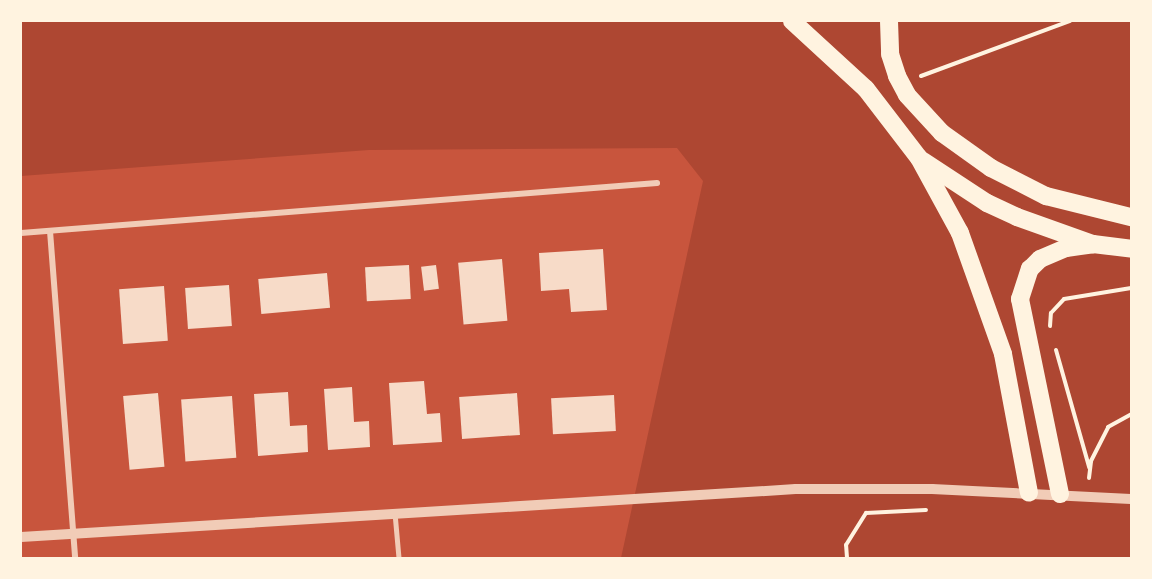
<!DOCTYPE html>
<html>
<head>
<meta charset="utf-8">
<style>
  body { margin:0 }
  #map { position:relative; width:1152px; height:579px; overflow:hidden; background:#c8553d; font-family:"Nunito Sans",sans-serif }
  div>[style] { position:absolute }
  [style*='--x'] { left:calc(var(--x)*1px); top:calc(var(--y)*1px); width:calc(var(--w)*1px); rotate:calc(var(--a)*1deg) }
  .green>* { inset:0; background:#ae4732 }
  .building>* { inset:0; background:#f7dbc8; transform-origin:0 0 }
  .path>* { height:4px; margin:-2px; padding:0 2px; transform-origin:2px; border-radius:2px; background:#fff3e0 }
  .service>* { height:4.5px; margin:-2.25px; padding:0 2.25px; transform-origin:2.25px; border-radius:2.25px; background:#f1ccb7 }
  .minor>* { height:6px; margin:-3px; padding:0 3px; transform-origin:3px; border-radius:3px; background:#f1ccb7 }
  .tertiary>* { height:10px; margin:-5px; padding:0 5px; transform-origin:5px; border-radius:5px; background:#f1ccb7 }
  .motorway>* { height:18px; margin:-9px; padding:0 9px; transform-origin:9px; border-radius:9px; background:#fff3e0 }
  span { translate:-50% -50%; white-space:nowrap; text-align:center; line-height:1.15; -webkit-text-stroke:5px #fff3e0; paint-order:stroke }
  .frame { position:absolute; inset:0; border:22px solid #fff3e0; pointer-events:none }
</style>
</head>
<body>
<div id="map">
  <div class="green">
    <div style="clip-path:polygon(21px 21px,1131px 21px,1131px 558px,621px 558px,703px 181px,677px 148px,369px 150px,21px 176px)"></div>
  </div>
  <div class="building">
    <div style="clip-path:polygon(603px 249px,607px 310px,571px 312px,569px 289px,541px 291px,539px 253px)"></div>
    <div style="left:502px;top:259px;width:62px;height:44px;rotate:85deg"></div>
    <div style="left:409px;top:265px;width:34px;height:44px;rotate:87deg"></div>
    <div style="left:436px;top:265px;width:24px;height:15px;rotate:83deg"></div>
    <div style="left:327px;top:273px;width:35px;height:69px;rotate:85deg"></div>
    <div style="left:229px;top:285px;width:41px;height:44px;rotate:86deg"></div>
    <div style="left:164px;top:286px;width:55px;height:45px;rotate:86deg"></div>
    <div style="clip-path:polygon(424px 381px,427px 414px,440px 413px,442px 442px,393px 445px,389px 383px)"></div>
    <div style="clip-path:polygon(352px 387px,354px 422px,369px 421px,370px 447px,328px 450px,324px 389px)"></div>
    <div style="clip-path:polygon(288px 392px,290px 426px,307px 425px,308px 452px,258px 456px,254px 394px)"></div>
    <div style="left:158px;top:393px;width:74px;height:35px;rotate:85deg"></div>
    <div style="left:517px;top:393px;width:42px;height:58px;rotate:86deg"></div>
    <div style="left:614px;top:395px;width:36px;height:63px;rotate:87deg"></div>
    <div style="left:232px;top:396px;width:62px;height:51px;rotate:86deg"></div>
  </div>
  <div class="path">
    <div style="--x:921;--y:76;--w:159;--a:-20.3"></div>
    <div style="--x:1050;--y:326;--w:13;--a:-86"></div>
    <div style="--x:1051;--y:313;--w:19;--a:-47"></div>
    <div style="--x:1064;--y:299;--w:68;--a:-9.3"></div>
    <div style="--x:1056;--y:350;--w:122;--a:74.2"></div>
    <div style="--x:1089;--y:478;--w:17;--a:-83"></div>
    <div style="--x:1091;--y:461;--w:38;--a:-63"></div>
    <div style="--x:1108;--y:427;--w:26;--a:-29"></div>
    <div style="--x:847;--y:558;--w:13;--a:-94"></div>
    <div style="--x:846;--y:545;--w:38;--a:-58"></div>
    <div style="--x:866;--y:513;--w:60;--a:-2.9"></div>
  </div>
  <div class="service">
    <div style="--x:395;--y:513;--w:45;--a:84.9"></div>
  </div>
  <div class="minor">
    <div style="--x:50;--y:231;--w:328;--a:85.6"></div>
    <div style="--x:21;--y:233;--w:638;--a:-4.5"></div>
  </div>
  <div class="tertiary">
    <div style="--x:21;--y:537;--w:776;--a:-3.54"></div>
    <div style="--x:796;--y:489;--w:136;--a:0"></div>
    <div style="--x:932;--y:489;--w:199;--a:2.9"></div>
  </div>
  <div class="motorway">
    <div style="--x:792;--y:21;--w:100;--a:42.6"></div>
    <div style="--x:866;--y:89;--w:87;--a:52.5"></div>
    <div style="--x:919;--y:158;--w:85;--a:61.3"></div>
    <div style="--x:960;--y:233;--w:128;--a:70.4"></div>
    <div style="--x:1003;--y:354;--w:141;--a:79.4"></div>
    <div style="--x:889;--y:21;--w:33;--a:88"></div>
    <div style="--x:890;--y:54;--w:23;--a:72"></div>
    <div style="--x:897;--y:76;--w:21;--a:62"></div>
    <div style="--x:907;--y:95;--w:52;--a:47.4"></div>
    <div style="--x:942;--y:133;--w:60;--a:35.5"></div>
    <div style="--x:991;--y:168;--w:62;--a:27"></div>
    <div style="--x:1046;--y:196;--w:88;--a:13.9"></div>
    <div style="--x:923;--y:161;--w:77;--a:33.3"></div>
    <div style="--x:987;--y:203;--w:33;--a:25"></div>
    <div style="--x:1017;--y:217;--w:81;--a:19.6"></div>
    <div style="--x:1093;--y:244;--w:38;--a:7"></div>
    <div style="--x:1060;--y:494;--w:199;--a:-101.6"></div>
    <div style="--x:1020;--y:299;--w:32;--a:-72"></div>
    <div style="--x:1030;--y:269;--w:14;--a:-45"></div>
    <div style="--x:1040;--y:259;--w:28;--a:-23"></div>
    <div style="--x:1066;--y:248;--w:27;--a:-8"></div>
  </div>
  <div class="frame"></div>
</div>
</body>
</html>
